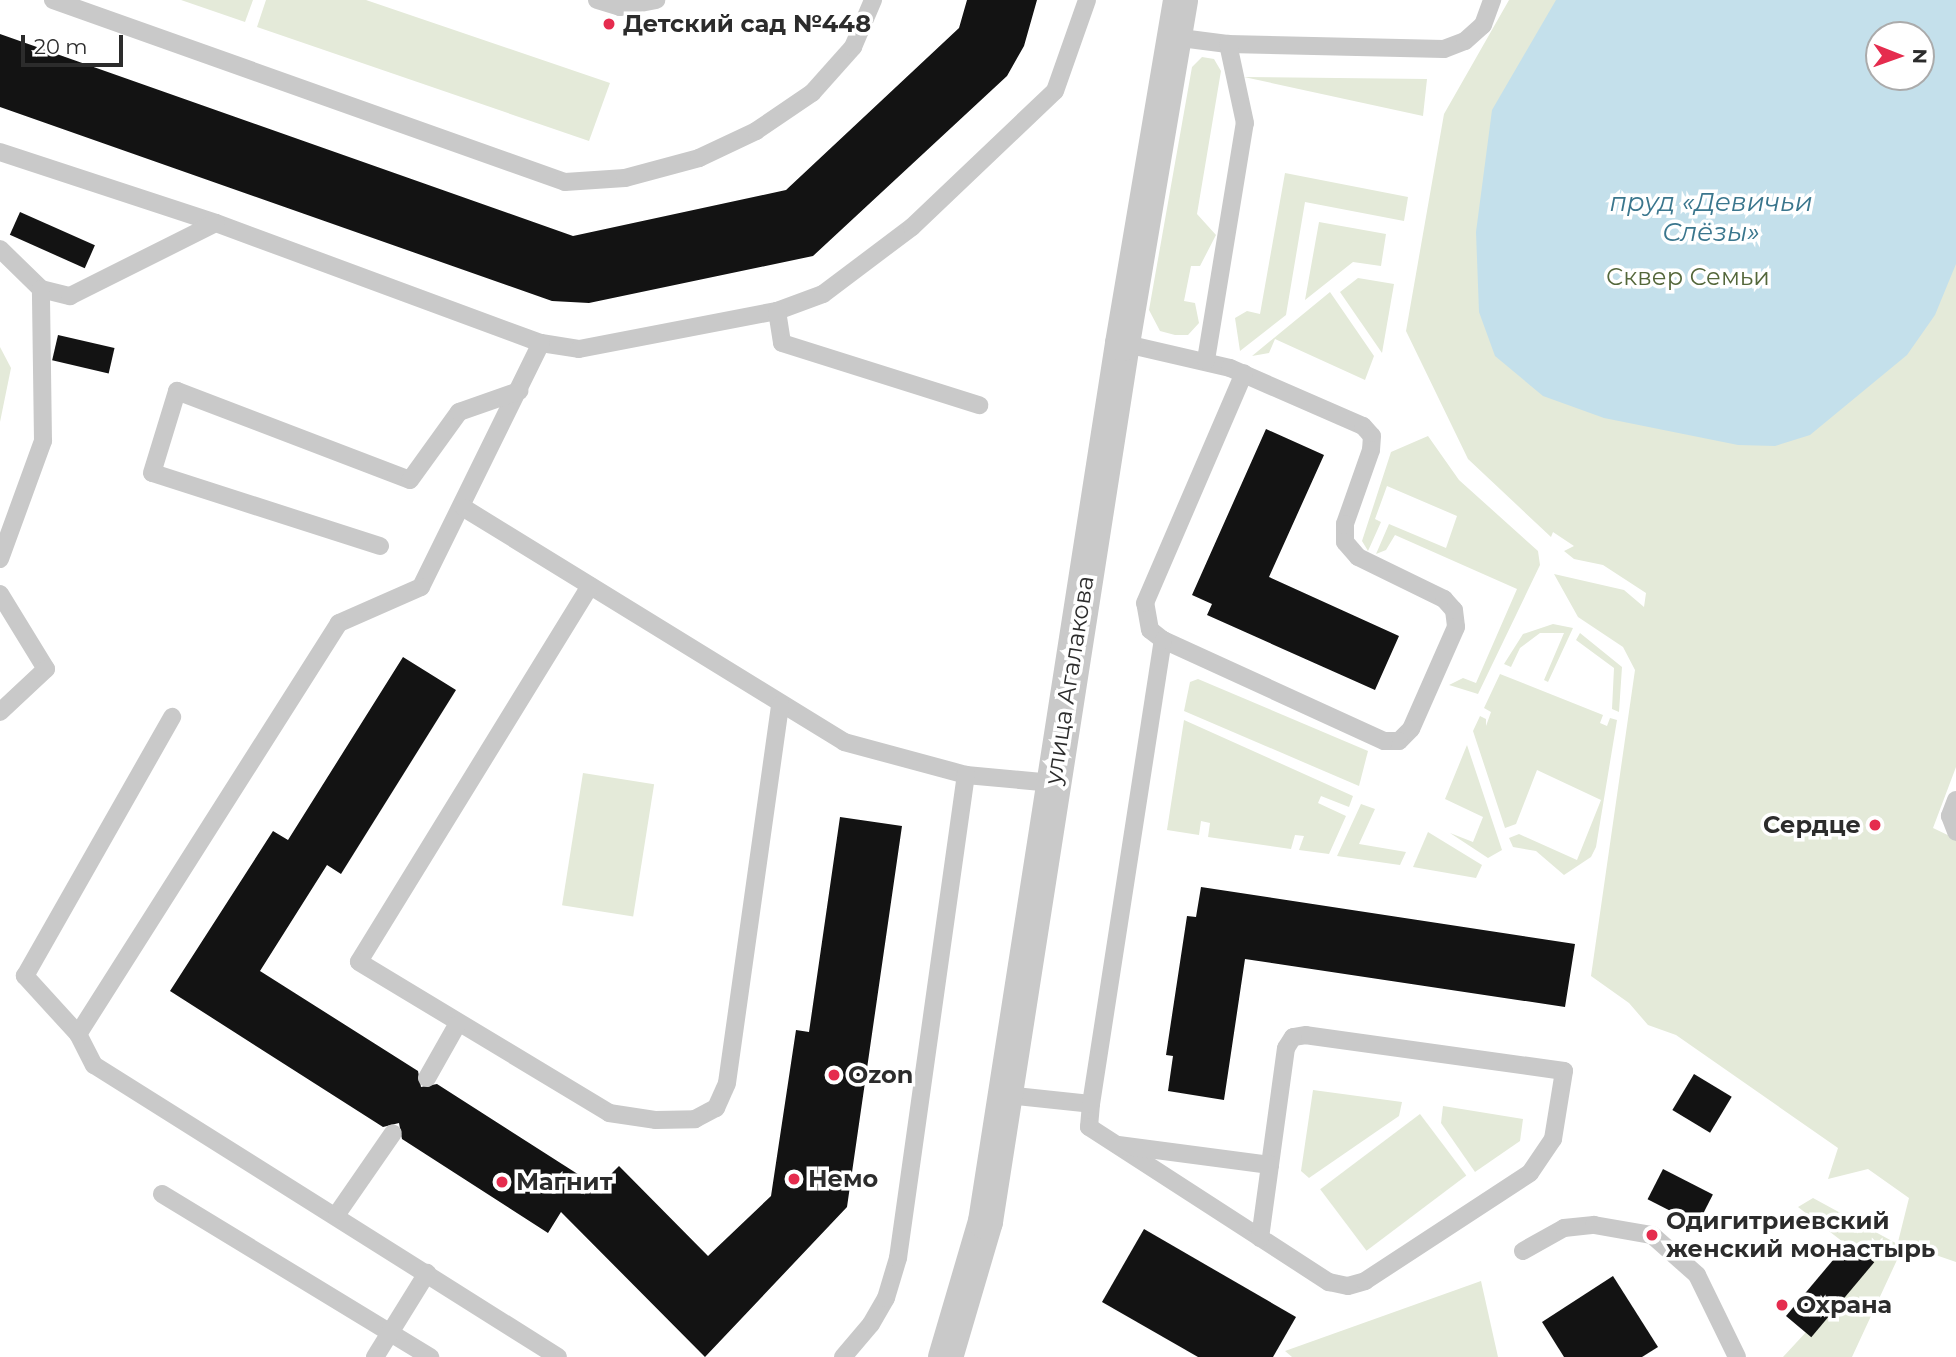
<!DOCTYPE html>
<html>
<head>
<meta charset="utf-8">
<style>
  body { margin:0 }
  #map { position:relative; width:1956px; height:1357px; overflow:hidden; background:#fff; font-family:Montserrat,sans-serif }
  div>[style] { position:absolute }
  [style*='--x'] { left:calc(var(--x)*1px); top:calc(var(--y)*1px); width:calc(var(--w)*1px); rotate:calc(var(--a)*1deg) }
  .green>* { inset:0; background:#e4ead9; transform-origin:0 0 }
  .water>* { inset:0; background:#c4e0eb }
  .building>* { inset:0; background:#131313; transform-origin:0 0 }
  .lane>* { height:18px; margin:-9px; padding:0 9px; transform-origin:9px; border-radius:9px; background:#c9c9c9 }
  .street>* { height:35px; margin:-17.5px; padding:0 17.5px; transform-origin:17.5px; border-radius:17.5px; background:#c9c9c9 }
  .dots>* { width:19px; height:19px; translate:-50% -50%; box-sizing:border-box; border:4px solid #fff; border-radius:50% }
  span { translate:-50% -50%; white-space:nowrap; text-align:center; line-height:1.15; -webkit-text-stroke:7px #fff; paint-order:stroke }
  .poi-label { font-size:24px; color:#2c2c2c; font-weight:700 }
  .left { translate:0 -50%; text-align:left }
  .right { translate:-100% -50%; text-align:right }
  .park-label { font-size:24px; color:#54673a }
  .street-label { font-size:24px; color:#2c2c2c }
  .water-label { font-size:26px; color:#3a768d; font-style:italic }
  .north { position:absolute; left:1865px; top:21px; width:70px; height:70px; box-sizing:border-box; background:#fff; border:2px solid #ababab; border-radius:50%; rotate:91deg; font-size:19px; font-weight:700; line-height:28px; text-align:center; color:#2c2c2c }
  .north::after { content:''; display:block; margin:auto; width:24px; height:32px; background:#e52c4e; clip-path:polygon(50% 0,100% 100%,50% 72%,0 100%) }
  .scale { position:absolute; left:21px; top:35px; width:102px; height:32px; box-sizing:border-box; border:4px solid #2c2c2c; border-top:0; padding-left:9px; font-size:21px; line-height:24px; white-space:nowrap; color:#2c2c2c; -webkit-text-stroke:5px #fff; paint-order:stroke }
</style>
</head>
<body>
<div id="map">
  <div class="green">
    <div style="clip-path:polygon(181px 0,253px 0,245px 22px)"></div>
    <div style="clip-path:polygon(266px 0,366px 0,610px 83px,589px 141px,257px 27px)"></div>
    <div style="clip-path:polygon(evenodd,1509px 0,1956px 0,1956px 767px,1933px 828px,1956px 839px,1956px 1262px,1898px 1242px,1909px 1198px,1868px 1169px,1828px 1179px,1838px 1148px,1676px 1035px,1648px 1025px,1629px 1003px,1591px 976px,1635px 670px,1623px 647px,1578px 617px,1554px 574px,1624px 590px,1644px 607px,1646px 593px,1603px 565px,1574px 559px,1564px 551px,1574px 546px,1553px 532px,1551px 537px,1468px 459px,1406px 331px,1444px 114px,1509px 0,1879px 35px,1921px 35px,1921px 77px,1879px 77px,1879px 35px)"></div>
    <div style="clip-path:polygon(1202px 57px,1214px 59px,1221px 71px,1197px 214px,1216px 235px,1200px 266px,1191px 266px,1184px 301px,1195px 303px,1199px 323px,1188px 335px,1175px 335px,1160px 331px,1149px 310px,1192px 67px)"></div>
    <div style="clip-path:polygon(1244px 77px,1427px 79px,1423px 116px)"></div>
    <div style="clip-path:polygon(1285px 173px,1408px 197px,1404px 221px,1305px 202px,1286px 315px,1240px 351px,1235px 318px,1247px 311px,1260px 314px)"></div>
    <div style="clip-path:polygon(1319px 222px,1386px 234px,1381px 266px,1353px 262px,1305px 300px)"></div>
    <div style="clip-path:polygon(1358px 278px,1394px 284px,1382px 353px,1340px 292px)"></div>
    <div style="clip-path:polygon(1330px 292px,1374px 356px,1365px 380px,1275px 339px,1269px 353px,1252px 356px)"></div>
    <div style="clip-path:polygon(0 347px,11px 368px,0 422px)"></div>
    <div style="clip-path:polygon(1428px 436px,1459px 480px,1538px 551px,1540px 565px,1478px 694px,1449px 685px,1463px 678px,1476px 683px,1517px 589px,1395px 535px,1386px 550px,1376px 554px,1389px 524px,1446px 548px,1457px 516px,1387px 486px,1375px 519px,1381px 522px,1368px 551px,1362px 541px,1391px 452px)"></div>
    <div style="clip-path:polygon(1553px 624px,1573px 628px,1548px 682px,1544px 680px,1564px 633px,1540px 633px,1520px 648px,1511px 667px,1504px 664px,1523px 634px)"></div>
    <div style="clip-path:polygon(1580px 633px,1622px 667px,1619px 712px,1612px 709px,1614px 668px,1576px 640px)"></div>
    <div style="clip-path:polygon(1500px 674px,1603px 715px,1600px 723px,1607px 726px,1610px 718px,1617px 720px,1596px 847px,1591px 857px,1564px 875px,1536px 851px,1513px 847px,1509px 838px,1519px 834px,1577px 860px,1601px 800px,1537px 770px,1516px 824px,1505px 828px,1473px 731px,1480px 716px,1486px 719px,1486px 726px,1491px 712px,1484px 708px)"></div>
    <div style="clip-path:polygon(1198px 679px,1368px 751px,1359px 786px,1184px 711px,1190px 682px)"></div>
    <div style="clip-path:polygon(1184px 720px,1353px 796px,1349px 807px,1321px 796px,1318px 803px,1346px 816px,1329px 854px,1299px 850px,1304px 836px,1295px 835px,1291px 849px,1208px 837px,1210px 823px,1201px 821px,1199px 835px,1167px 830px)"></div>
    <div style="clip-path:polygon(1467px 745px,1502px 850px,1488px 858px,1450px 833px,1473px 842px,1483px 817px,1445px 799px)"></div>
    <div style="left:583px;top:773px;width:72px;height:134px;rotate:9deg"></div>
    <div style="clip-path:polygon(1361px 804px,1375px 809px,1359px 844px,1406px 852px,1400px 865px,1337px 856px)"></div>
    <div style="clip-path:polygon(1428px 832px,1482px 865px,1476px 878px,1413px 867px)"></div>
    <div style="clip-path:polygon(1313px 1090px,1402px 1102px,1399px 1116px,1309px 1178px,1301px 1171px)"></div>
    <div style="clip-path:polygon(1443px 1106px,1523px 1119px,1520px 1141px,1475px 1172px,1441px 1123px)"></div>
    <div style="left:1420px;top:1114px;width:77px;height:125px;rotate:53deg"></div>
    <div style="clip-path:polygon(1813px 1198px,1903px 1247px,1852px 1357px,1783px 1357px,1870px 1263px,1798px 1207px)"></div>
    <div style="clip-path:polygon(1481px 1281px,1498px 1357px,1292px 1357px,1285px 1351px)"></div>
  </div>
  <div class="water">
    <div style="clip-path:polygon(evenodd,1556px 0,1956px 0,1956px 264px,1935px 315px,1907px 355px,1810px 435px,1775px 446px,1738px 445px,1604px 418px,1543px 396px,1495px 356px,1479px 312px,1476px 232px,1492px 110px,1556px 0,1879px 35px,1921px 35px,1921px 77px,1879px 77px,1879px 35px)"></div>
  </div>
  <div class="building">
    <div style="clip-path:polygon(967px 0,1037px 0,1024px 46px,1007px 76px,813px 256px,589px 303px,552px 301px,0 107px,0 34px,573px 236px,786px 190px,959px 28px)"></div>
    <div style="left:20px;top:212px;width:82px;height:25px;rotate:24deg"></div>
    <div style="left:58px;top:335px;width:58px;height:26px;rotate:13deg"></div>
    <div style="clip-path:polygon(1266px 429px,1324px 455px,1269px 577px,1399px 636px,1375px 690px,1207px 615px,1212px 604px,1192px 595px)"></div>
    <div style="clip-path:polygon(403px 657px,456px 690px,341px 874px,327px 865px,260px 971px,418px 1071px,421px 1087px,437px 1084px,598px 1187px,619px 1166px,708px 1256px,771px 1196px,796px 1030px,809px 1032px,840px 817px,902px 826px,847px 1207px,705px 1357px,561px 1212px,548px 1233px,402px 1139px,399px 1123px,383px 1127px,170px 991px,273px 831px,288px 840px)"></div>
    <div style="clip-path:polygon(1201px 887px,1575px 944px,1565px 1007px,1245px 959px,1224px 1100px,1168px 1091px,1173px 1056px,1166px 1055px,1187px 916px,1196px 917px)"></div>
    <div style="left:1694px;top:1074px;width:44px;height:42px;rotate:31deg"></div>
    <div style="left:1663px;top:1169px;width:56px;height:34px;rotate:27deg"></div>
    <div style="clip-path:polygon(1144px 1229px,1296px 1317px,1273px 1357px,1198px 1357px,1102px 1302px)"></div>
    <div style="left:1849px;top:1241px;width:33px;height:98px;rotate:40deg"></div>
    <div style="clip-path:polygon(1613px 1276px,1658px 1347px,1642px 1357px,1564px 1357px,1542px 1322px)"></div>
  </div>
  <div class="lane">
    <div style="--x:53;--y:0;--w:543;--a:19.57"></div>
    <div style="--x:565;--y:182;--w:60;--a:-3.8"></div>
    <div style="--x:625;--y:178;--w:77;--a:-15.1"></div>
    <div style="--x:699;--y:158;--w:63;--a:-25.3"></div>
    <div style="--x:756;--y:131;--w:68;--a:-34.2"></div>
    <div style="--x:812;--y:93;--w:62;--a:-48.3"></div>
    <div style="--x:853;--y:47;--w:51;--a:-66.9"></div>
    <div style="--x:597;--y:0;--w:24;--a:17"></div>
    <div style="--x:620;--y:7;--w:37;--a:-11"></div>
    <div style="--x:1173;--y:37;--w:55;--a:7.3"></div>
    <div style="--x:1228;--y:44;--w:216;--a:1.3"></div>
    <div style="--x:1444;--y:49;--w:22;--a:-21"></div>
    <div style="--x:1465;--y:41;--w:24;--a:-42"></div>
    <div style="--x:1483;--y:25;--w:27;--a:-70"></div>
    <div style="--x:0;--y:152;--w:227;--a:18.2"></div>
    <div style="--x:216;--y:223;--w:346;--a:20.3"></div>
    <div style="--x:541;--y:343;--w:38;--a:9"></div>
    <div style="--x:579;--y:349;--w:202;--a:-10.9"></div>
    <div style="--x:777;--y:311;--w:49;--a:-20.3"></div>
    <div style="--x:823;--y:294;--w:111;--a:-37"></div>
    <div style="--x:912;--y:227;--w:197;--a:-43.6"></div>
    <div style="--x:1055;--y:91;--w:96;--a:-70.6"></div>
    <div style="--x:0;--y:249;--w:57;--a:44.3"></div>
    <div style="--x:41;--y:289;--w:30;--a:14"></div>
    <div style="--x:70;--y:296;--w:163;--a:-26.6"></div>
    <div style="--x:777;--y:311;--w:32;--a:81"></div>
    <div style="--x:782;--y:343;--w:207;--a:17.5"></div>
    <div style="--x:541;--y:343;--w:272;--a:116.2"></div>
    <div style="--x:421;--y:587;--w:90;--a:156.3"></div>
    <div style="--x:339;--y:623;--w:487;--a:122.4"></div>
    <div style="--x:78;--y:1034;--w:35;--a:63"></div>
    <div style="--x:94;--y:1065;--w:548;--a:32.18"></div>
    <div style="--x:1122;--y:343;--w:111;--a:13"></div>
    <div style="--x:1230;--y:368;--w:145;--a:23.6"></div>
    <div style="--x:1363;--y:426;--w:13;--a:48"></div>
    <div style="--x:1372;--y:436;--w:14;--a:94"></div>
    <div style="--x:1371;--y:450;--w:78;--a:109.4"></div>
    <div style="--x:1345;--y:524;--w:18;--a:90"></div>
    <div style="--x:1345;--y:542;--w:20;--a:49"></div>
    <div style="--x:1358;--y:557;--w:96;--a:26"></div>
    <div style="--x:1444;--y:599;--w:15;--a:48"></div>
    <div style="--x:1454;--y:610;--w:17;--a:83"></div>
    <div style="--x:1456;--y:627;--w:111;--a:113.8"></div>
    <div style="--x:1411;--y:729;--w:17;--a:135"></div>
    <div style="--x:1399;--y:741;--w:15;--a:180"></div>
    <div style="--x:1384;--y:741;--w:243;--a:-155.4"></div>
    <div style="--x:1206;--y:360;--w:240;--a:-80.7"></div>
    <div style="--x:1245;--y:123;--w:81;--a:-102.1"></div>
    <div style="--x:464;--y:508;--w:446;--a:31.6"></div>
    <div style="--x:844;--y:742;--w:126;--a:15.1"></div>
    <div style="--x:966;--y:775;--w:87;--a:5.3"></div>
    <div style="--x:380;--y:546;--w:239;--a:-162.2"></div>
    <div style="--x:152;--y:473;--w:86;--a:-73"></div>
    <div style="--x:177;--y:391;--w:249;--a:20.9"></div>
    <div style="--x:410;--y:480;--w:84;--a:-54.2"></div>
    <div style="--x:459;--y:412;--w:64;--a:-19.3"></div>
    <div style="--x:0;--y:559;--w:126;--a:-70"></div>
    <div style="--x:43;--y:441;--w:152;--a:-90.8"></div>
    <div style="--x:590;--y:586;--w:441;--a:121.6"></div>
    <div style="--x:359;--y:962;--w:292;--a:31.1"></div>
    <div style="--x:609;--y:1113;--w:48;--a:8.5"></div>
    <div style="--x:656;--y:1120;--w:39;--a:-1"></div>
    <div style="--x:695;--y:1119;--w:24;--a:-28"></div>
    <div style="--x:716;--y:1108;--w:27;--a:-66"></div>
    <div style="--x:727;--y:1083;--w:382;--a:-82"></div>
    <div style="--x:0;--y:594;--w:88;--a:58.5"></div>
    <div style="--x:46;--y:669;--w:63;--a:136.9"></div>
    <div style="--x:1956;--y:800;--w:17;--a:111"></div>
    <div style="--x:1950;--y:816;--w:17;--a:69"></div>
    <div style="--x:78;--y:1034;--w:79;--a:-132.4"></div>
    <div style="--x:25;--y:976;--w:298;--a:-60.4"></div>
    <div style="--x:427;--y:1078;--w:61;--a:-60.5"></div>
    <div style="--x:1006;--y:1095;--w:85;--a:6"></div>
    <div style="--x:1091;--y:1104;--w:23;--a:95"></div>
    <div style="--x:1089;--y:1127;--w:286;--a:32.9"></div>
    <div style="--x:1329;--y:1282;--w:19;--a:12"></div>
    <div style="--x:1348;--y:1286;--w:18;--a:-16"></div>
    <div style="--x:1365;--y:1281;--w:197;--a:-33.2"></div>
    <div style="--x:1530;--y:1173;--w:41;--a:-55.9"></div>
    <div style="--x:1553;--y:1139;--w:69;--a:-80.8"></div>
    <div style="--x:1564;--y:1071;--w:260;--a:-172.1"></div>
    <div style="--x:1306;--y:1035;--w:13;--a:171"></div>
    <div style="--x:1293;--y:1037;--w:13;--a:122"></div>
    <div style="--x:1286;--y:1048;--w:118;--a:97.8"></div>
    <div style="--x:1270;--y:1165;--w:153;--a:-172.5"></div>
    <div style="--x:1091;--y:1104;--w:470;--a:-81.2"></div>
    <div style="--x:1163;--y:640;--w:16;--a:-142"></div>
    <div style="--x:1150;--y:630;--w:27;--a:-100"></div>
    <div style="--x:1145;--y:603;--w:250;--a:-66.7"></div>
    <div style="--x:162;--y:1194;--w:314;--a:31.3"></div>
    <div style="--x:337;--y:1214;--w:98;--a:-55.3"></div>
    <div style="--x:1260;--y:1238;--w:74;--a:-82.2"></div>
    <div style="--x:1523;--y:1251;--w:47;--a:-29.3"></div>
    <div style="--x:1564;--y:1228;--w:30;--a:-6"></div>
    <div style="--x:1594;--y:1225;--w:59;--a:9.8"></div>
    <div style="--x:1652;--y:1235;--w:60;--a:41.6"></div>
    <div style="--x:1697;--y:1275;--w:91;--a:64"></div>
    <div style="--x:375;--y:1357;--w:99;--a:-58.2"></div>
    <div style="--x:843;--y:1357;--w:43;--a:-49.7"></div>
    <div style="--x:871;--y:1324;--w:30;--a:-60"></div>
    <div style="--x:886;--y:1298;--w:42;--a:-73.3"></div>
    <div style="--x:898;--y:1258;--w:488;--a:-82"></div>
  </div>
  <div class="street">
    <div style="--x:945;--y:1357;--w:142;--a:-73.6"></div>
    <div style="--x:985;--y:1221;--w:889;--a:-81.13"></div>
    <div style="--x:1122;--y:343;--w:348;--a:-80.4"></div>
  </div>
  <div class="dots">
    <div style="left:609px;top:24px;background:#e52c4e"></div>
    <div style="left:1875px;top:825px;background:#e52c4e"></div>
    <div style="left:834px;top:1075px;background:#e52c4e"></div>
    <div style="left:794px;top:1179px;background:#e52c4e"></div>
    <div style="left:502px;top:1182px;background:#e52c4e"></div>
    <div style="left:1652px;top:1235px;background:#e52c4e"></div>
    <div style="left:1782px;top:1305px;background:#e52c4e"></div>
  </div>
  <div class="poi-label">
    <span class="left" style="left:623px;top:24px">Детский сад №448</span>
    <span class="right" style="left:1861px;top:825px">Сердце</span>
    <span class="left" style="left:848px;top:1075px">Ozon</span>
    <span class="left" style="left:808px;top:1179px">Немо</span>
    <span class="left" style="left:516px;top:1182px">Магнит</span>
    <span class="left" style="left:1666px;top:1235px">Одигитриевский<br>женский монастырь</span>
    <span class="left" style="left:1796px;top:1305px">Охрана</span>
  </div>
  <div class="park-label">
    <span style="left:1688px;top:277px">Сквер Семьи</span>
  </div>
  <div class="street-label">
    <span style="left:1069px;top:680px;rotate:-81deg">улица Агалакова</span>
  </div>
  <div class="water-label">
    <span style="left:1711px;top:218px">пруд «Девичьи<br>Слёзы»</span>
  </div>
  <div class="north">N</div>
  <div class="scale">20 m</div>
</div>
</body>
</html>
